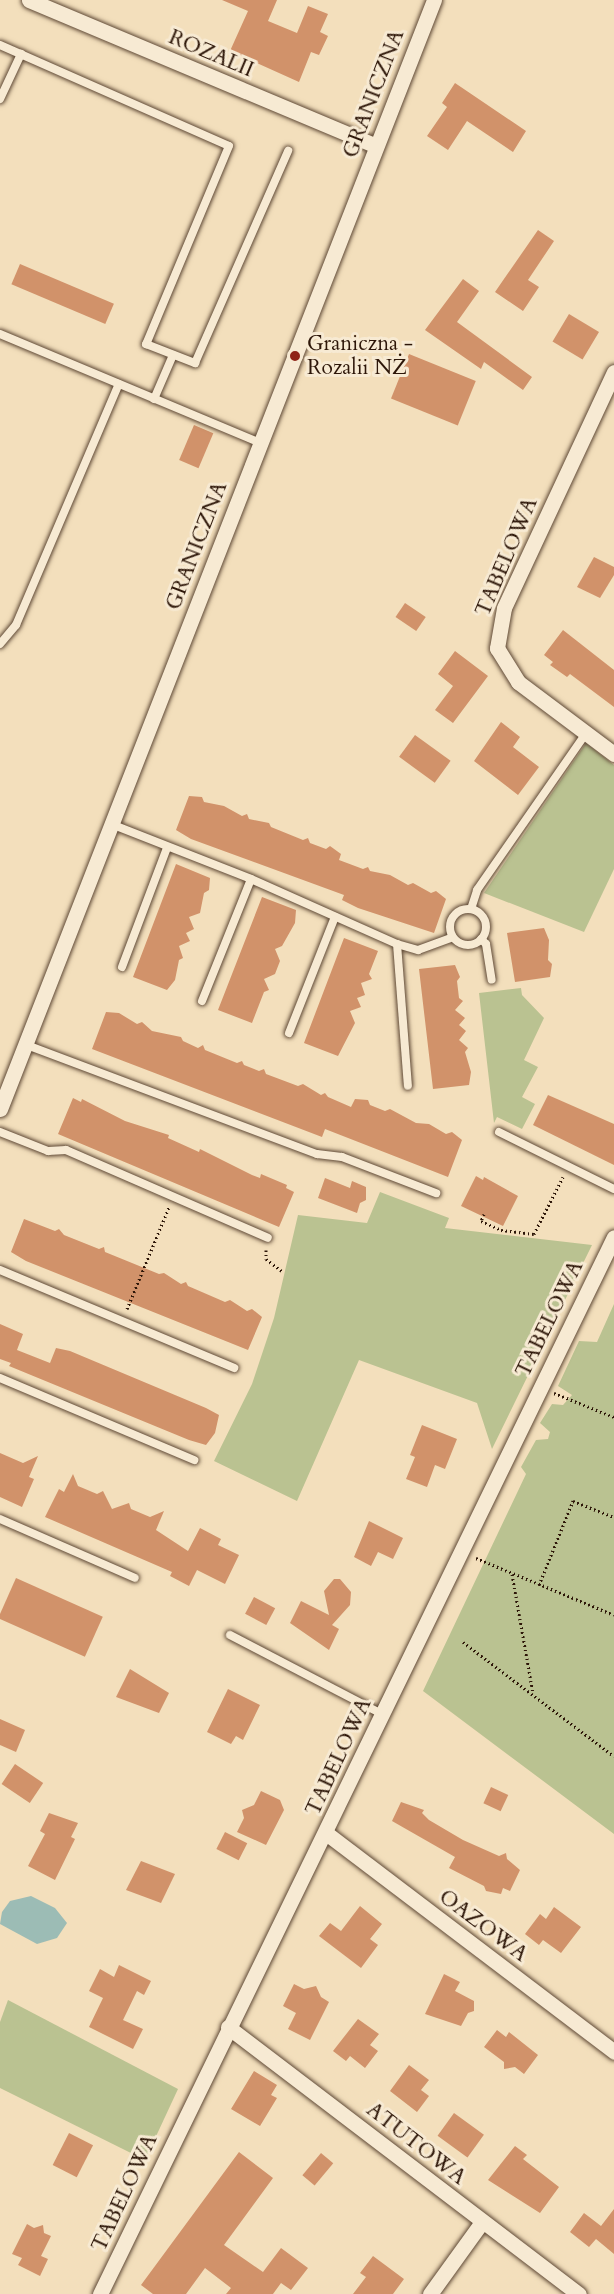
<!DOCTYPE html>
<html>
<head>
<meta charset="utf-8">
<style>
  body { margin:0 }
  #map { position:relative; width:614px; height:2294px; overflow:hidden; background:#f3dfbc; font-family:Cardo,serif }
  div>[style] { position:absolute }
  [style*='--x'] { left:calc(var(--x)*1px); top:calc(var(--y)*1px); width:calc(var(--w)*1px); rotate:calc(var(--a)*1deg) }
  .green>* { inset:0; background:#bac291 }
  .water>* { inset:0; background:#9cbcb5 }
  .building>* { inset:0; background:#d1926a; transform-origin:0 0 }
  .path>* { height:3px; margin-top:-1.5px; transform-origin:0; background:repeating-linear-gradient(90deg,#2d1608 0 1.5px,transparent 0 4.5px) }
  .roads { filter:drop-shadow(0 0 2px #5e4835) drop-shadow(0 0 2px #5e4835) }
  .service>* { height:8px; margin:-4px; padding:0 4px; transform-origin:4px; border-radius:4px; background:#f7ead3 }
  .service>.ring { margin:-4px; padding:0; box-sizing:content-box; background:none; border:8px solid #f7ead3; border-radius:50% }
  .minor>* { height:15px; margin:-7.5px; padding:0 7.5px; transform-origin:7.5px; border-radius:7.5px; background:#f7ead3 }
  .dots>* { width:16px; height:16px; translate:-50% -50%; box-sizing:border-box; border:3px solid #f7ead3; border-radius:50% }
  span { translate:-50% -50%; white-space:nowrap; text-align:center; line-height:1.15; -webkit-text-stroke:6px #f7ead3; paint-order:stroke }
  .street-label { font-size:21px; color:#2d1608 }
  .poi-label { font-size:21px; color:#2d1608 }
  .left { translate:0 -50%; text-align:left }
</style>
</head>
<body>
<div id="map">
  <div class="green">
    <div style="clip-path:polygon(586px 743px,614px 765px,614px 869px,584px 932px,484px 893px)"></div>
    <div style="clip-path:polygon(521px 988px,522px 995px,544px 1018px,524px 1060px,538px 1067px,522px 1097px,535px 1104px,522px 1129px,497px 1117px,494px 1123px,479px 993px)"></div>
    <div style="clip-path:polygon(380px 1192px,449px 1218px,445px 1228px,592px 1245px,492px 1449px,477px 1403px,359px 1360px,297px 1501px,214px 1461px,252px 1384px,274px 1318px,298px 1215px,367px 1223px)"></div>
    <div style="clip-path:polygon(614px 1304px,614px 1834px,423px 1691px,526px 1474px,521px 1467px,536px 1440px,548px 1439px,550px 1432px,540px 1423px,552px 1404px,563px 1405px,572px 1395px,558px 1386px,579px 1341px,597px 1342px)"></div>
    <div style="clip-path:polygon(8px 2000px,178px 2089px,145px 2160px,0 2088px,0 2022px)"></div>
  </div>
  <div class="water">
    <div style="clip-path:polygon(31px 1896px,55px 1908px,67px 1923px,57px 1938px,37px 1944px,0 1924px,2px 1912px,10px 1901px)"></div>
  </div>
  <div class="building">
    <div style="clip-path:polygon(222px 0,277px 0,268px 21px,297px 33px,308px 6px,328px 14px,320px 32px,328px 36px,319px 55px,311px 52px,299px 82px,230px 51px,248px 11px)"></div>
    <div style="clip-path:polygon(455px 83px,526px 131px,513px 152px,467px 121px,448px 150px,427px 136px,447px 107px,442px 103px)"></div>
    <div style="clip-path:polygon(538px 230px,554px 241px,528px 280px,539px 287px,523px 311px,495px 292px)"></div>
    <div style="left:20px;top:264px;width:102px;height:22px;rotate:23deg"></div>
    <div style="clip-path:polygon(463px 279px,479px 291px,457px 322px,532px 377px,523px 390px,484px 362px,481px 369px,425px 330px)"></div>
    <div style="left:569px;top:314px;width:35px;height:32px;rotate:31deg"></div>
    <div style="left:409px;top:354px;width:72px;height:48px;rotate:22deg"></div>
    <div style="left:194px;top:425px;width:21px;height:38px;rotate:23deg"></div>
    <div style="clip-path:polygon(594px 557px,614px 567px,614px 575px,600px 598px,577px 587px)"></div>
    <div style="left:405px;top:603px;width:25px;height:17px;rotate:34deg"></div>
    <div style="clip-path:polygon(563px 630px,614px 670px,614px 707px,570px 674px,567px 677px,550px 665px,553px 662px,544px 655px)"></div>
    <div style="clip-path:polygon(455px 651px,488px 676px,453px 723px,435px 710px,453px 686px,438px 674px)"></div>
    <div style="clip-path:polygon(501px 722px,520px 737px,513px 747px,539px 767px,518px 795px,474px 761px)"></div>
    <div style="left:415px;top:735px;width:44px;height:27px;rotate:36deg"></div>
    <div style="clip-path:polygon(189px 796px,202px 797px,204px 802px,224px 806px,242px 816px,247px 814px,249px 819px,269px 823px,271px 827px,303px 840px,308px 838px,310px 843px,326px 849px,330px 846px,341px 854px,339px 860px,363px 869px,368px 867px,370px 871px,390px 875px,408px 885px,413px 883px,431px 893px,436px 891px,446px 899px,434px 933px,358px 908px,342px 900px,344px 895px,191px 839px,176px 830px)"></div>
    <div style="clip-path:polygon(176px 864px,210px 878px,209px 890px,204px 893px,200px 913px,189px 917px,194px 929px,186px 933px,190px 941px,179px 946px,183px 958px,179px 960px,175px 980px,167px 990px,133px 977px)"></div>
    <div style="clip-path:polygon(262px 897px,296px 910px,295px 923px,282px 946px,275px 949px,280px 961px,275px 974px,264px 979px,269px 990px,264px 992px,252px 1023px,218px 1010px)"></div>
    <div style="clip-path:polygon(544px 928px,549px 940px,548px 960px,552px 964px,550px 977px,515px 982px,507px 933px)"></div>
    <div style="clip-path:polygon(344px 938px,378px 951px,369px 974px,372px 979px,361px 983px,365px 995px,357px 998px,361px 1007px,350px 1011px,355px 1023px,338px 1056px,304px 1043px)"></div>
    <div style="clip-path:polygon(455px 965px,460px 977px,457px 981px,459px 998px,463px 1001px,455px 1010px,465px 1018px,459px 1025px,466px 1031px,459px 1040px,468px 1048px,465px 1052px,471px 1072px,469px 1085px,433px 1089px,419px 969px)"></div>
    <div style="clip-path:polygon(106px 1012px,119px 1013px,137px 1024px,142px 1022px,152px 1031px,181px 1037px,183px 1041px,198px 1048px,203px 1045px,205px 1050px,237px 1063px,242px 1061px,244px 1065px,259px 1071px,264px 1069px,266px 1074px,298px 1086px,303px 1084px,321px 1095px,325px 1093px,328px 1097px,351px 1107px,355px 1099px,368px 1100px,370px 1105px,385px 1111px,390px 1109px,416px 1123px,429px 1124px,446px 1134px,452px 1132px,462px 1140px,448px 1177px,325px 1129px,322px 1137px,92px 1049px)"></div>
    <div style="clip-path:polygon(548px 1095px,614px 1124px,614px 1165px,533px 1125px)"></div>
    <div style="clip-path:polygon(73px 1098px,81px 1102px,82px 1099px,125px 1121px,169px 1135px,168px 1138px,199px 1152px,200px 1149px,252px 1175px,260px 1178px,261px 1174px,287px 1185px,286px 1188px,294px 1192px,279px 1227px,58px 1134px)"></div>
    <div style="clip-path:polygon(476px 1176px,483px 1180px,484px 1177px,518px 1196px,503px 1226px,461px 1206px)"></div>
    <div style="clip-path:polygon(325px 1178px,350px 1188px,352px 1181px,366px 1187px,366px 1200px,360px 1203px,357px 1213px,318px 1198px)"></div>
    <div style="clip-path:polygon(24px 1219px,55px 1231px,59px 1229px,64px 1235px,99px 1249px,104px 1247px,105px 1252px,159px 1274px,164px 1273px,181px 1284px,186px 1282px,188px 1286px,225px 1302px,230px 1300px,247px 1311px,252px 1309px,262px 1317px,248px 1350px,26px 1261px,11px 1252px)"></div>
    <div style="clip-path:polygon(0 1324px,23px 1334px,17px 1350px,50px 1363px,56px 1348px,70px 1351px,206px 1408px,219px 1415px,215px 1433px,206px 1445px,189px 1440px,9px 1366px,11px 1363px,0 1359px)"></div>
    <div style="clip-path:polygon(422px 1425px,457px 1439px,445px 1469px,435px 1465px,427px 1487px,406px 1479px,415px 1457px,410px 1455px)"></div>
    <div style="clip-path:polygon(0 1453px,23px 1463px,38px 1456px,29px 1477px,34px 1479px,22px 1507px,0 1497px)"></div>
    <div style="clip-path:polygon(73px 1474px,78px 1486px,97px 1494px,103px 1491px,112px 1509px,129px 1503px,131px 1509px,150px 1517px,164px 1511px,156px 1530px,188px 1551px,200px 1528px,221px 1539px,218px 1545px,239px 1555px,225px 1584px,197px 1570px,189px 1586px,170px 1576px,172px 1572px,45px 1517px,59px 1489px,64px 1492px)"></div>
    <div style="clip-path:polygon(369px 1521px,403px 1538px,393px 1559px,378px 1552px,371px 1566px,354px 1557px)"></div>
    <div style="left:16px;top:1578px;width:95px;height:44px;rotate:24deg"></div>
    <div style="clip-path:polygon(334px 1579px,340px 1579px,351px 1592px,350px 1605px,332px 1625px,339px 1629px,329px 1650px,290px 1623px,301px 1601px,329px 1615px,324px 1591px)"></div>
    <div style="left:254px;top:1597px;width:24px;height:19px;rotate:28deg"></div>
    <div style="clip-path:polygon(130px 1669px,169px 1693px,159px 1713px,116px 1697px)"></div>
    <div style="clip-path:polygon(228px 1689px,260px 1705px,243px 1740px,236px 1736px,231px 1744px,207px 1732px)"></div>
    <div style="clip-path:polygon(0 1719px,25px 1730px,16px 1752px,0 1745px)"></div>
    <div style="left:15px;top:1764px;width:34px;height:24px;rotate:34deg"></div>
    <div style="left:491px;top:1787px;width:19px;height:18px;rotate:25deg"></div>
    <div style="clip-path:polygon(261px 1791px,280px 1800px,284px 1810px,266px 1845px,237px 1832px,244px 1818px,242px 1810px,254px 1805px)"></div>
    <div style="clip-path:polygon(401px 1802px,424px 1810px,422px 1813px,429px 1820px,463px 1840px,499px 1856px,506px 1853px,507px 1859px,520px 1870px,510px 1891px,503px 1888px,501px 1894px,486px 1891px,484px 1886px,449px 1868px,455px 1857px,392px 1821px)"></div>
    <div style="clip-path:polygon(49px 1813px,78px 1823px,71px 1837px,75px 1839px,55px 1880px,28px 1866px,45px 1834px,40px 1831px)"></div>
    <div style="left:225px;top:1832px;width:25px;height:19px;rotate:27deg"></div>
    <div style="clip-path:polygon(141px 1861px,175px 1874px,161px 1903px,126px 1890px)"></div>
    <div style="clip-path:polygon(360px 1906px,382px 1924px,370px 1939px,378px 1945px,361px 1968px,319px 1936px,330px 1923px,341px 1931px)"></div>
    <div style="clip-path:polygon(554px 1907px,581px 1927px,561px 1953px,543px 1940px,539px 1945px,525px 1934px,540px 1914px,546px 1919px)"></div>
    <div style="clip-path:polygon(119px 1965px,151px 1981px,144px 1995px,137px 1991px,123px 2020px,143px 2029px,133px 2049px,89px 2027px,103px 1998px,89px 1991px,100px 1969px,114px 1977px)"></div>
    <div style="clip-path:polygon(444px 1974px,460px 1982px,455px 1991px,474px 2001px,474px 2011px,468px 2013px,461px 2026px,425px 2014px)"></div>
    <div style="clip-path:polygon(294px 1984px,304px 1989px,316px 1986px,321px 1997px,329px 2002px,310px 2040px,288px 2029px,296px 2013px,283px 2006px)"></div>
    <div style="clip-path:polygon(358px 2019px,379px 2034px,370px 2045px,378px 2051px,365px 2068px,350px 2056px,346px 2061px,333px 2051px)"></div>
    <div style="clip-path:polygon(497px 2030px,506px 2037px,509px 2032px,538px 2055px,524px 2074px,515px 2067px,504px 2069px,504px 2062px,484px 2047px)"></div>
    <div style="clip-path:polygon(409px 2065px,429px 2080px,421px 2090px,429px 2096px,417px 2112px,390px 2091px)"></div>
    <div style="clip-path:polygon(254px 2071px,277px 2085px,271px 2095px,277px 2098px,260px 2126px,231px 2109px)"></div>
    <div style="left:454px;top:2113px;width:37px;height:28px;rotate:36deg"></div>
    <div style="left:69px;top:2133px;width:27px;height:36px;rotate:27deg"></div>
    <div style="clip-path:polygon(515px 2146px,527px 2155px,523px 2159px,559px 2187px,540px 2213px,488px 2180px)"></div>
    <div style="clip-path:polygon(239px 2152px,273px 2178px,224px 2245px,263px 2272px,281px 2248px,308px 2268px,291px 2290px,281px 2283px,273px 2294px,226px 2294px,231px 2288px,205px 2268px,186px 2294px,153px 2294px,141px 2285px)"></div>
    <div style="left:321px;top:2153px;width:16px;height:29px;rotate:40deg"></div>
    <div style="clip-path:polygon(614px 2209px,614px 2254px,596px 2239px,589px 2247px,570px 2232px,584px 2213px,601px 2226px)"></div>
    <div style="clip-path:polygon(27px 2224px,34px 2228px,43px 2225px,44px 2233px,51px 2236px,41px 2256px,48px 2259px,40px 2276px,18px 2265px,22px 2258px,12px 2254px)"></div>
    <div style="clip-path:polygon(373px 2256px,404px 2279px,393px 2294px,353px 2294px,366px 2277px,360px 2273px)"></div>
  </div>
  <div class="path">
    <div style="--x:484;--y:1214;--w:8;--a:113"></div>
    <div style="--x:481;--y:1221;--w:22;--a:24"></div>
    <div style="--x:501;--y:1230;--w:33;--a:7"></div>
    <div style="--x:534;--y:1234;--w:64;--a:-63"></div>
    <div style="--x:266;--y:1250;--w:9;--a:90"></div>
    <div style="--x:266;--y:1259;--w:21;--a:37"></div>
    <div style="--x:127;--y:1309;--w:110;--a:-67.6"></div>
    <div style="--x:554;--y:1393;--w:65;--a:21.8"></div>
    <div style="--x:476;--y:1558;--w:149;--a:22.4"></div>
    <div style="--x:512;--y:1574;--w:121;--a:80"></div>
    <div style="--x:539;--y:1585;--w:91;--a:-68"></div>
    <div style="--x:573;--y:1501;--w:44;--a:21.3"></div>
    <div style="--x:463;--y:1642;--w:189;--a:37.1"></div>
  </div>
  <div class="roads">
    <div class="service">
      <div style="--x:0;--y:45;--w:250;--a:23.8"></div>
      <div style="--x:229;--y:146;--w:215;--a:112.7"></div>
      <div style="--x:146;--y:344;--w:53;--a:21.2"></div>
      <div style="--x:195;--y:363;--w:232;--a:-66.3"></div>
      <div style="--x:0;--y:99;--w:50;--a:-65"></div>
      <div style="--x:0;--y:334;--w:282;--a:22.7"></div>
      <div style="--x:154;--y:399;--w:48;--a:-66.6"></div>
      <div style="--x:0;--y:644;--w:25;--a:-50"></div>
      <div style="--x:16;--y:625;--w:262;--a:-66.9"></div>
      <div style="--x:111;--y:824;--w:150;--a:21.4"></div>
      <div style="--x:251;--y:879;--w:160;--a:24"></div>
      <div style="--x:397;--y:944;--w:22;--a:16"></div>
      <div style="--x:418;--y:950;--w:37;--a:-20"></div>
      <div style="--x:471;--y:909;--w:20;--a:-72"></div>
      <div style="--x:477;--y:890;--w:191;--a:-55.2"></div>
      <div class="ring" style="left:450px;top:909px;width:28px;height:28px"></div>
      <div style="--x:481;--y:939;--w:7;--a:45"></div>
      <div style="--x:486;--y:944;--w:36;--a:81"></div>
      <div style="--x:397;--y:944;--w:142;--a:85.6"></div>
      <div style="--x:122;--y:967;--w:127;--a:-69.3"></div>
      <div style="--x:202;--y:1001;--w:131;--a:-68.1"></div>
      <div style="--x:289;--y:1033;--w:125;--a:-68.4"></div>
      <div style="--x:24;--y:1044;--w:313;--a:20.6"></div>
      <div style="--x:317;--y:1154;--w:25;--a:7"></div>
      <div style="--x:342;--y:1157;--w:101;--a:21"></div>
      <div style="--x:0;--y:1132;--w:52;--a:21.6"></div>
      <div style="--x:48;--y:1151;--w:18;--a:-3"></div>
      <div style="--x:66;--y:1150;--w:220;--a:23.5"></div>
      <div style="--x:499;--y:1132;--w:128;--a:26.4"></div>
      <div style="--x:0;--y:1270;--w:254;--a:22.7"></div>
      <div style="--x:0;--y:1378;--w:211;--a:22.9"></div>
      <div style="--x:0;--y:1519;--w:147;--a:23.6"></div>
      <div style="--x:230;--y:1635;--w:171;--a:27.5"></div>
    </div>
    <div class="minor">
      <div style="--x:29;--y:0;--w:376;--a:22.8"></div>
      <div style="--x:614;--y:372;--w:260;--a:115"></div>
      <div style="--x:504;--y:608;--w:41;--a:99.9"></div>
      <div style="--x:497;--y:648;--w:40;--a:58"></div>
      <div style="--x:518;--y:682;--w:120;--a:36.9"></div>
      <div style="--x:0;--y:1109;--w:1191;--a:-68.63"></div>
      <div style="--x:326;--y:1833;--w:362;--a:37.2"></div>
      <div style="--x:228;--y:2027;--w:441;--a:37.3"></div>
      <div style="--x:100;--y:2294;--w:1175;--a:-64.07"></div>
      <div style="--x:430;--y:2294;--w:89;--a:-54.2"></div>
    </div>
  </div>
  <div class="dots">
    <div style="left:295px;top:356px;background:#8f2418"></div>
  </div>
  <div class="street-label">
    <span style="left:211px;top:54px;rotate:23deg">ROZALII</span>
    <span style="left:374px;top:94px;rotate:-69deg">GRANICZNA</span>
    <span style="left:197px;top:546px;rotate:-69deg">GRANICZNA</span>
    <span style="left:507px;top:557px;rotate:-67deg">TABELOWA</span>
    <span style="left:550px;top:1319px;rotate:-64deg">TABELOWA</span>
    <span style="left:339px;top:1757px;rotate:-65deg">TABELOWA</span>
    <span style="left:483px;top:1926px;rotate:37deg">OAZOWA</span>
    <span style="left:416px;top:2144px;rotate:38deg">ATUTOWA</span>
    <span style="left:125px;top:2193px;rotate:-65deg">TABELOWA</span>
  </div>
  <div class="poi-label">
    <span class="left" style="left:307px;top:356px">Graniczna -<br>Rozalii NŻ</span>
  </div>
</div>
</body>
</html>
